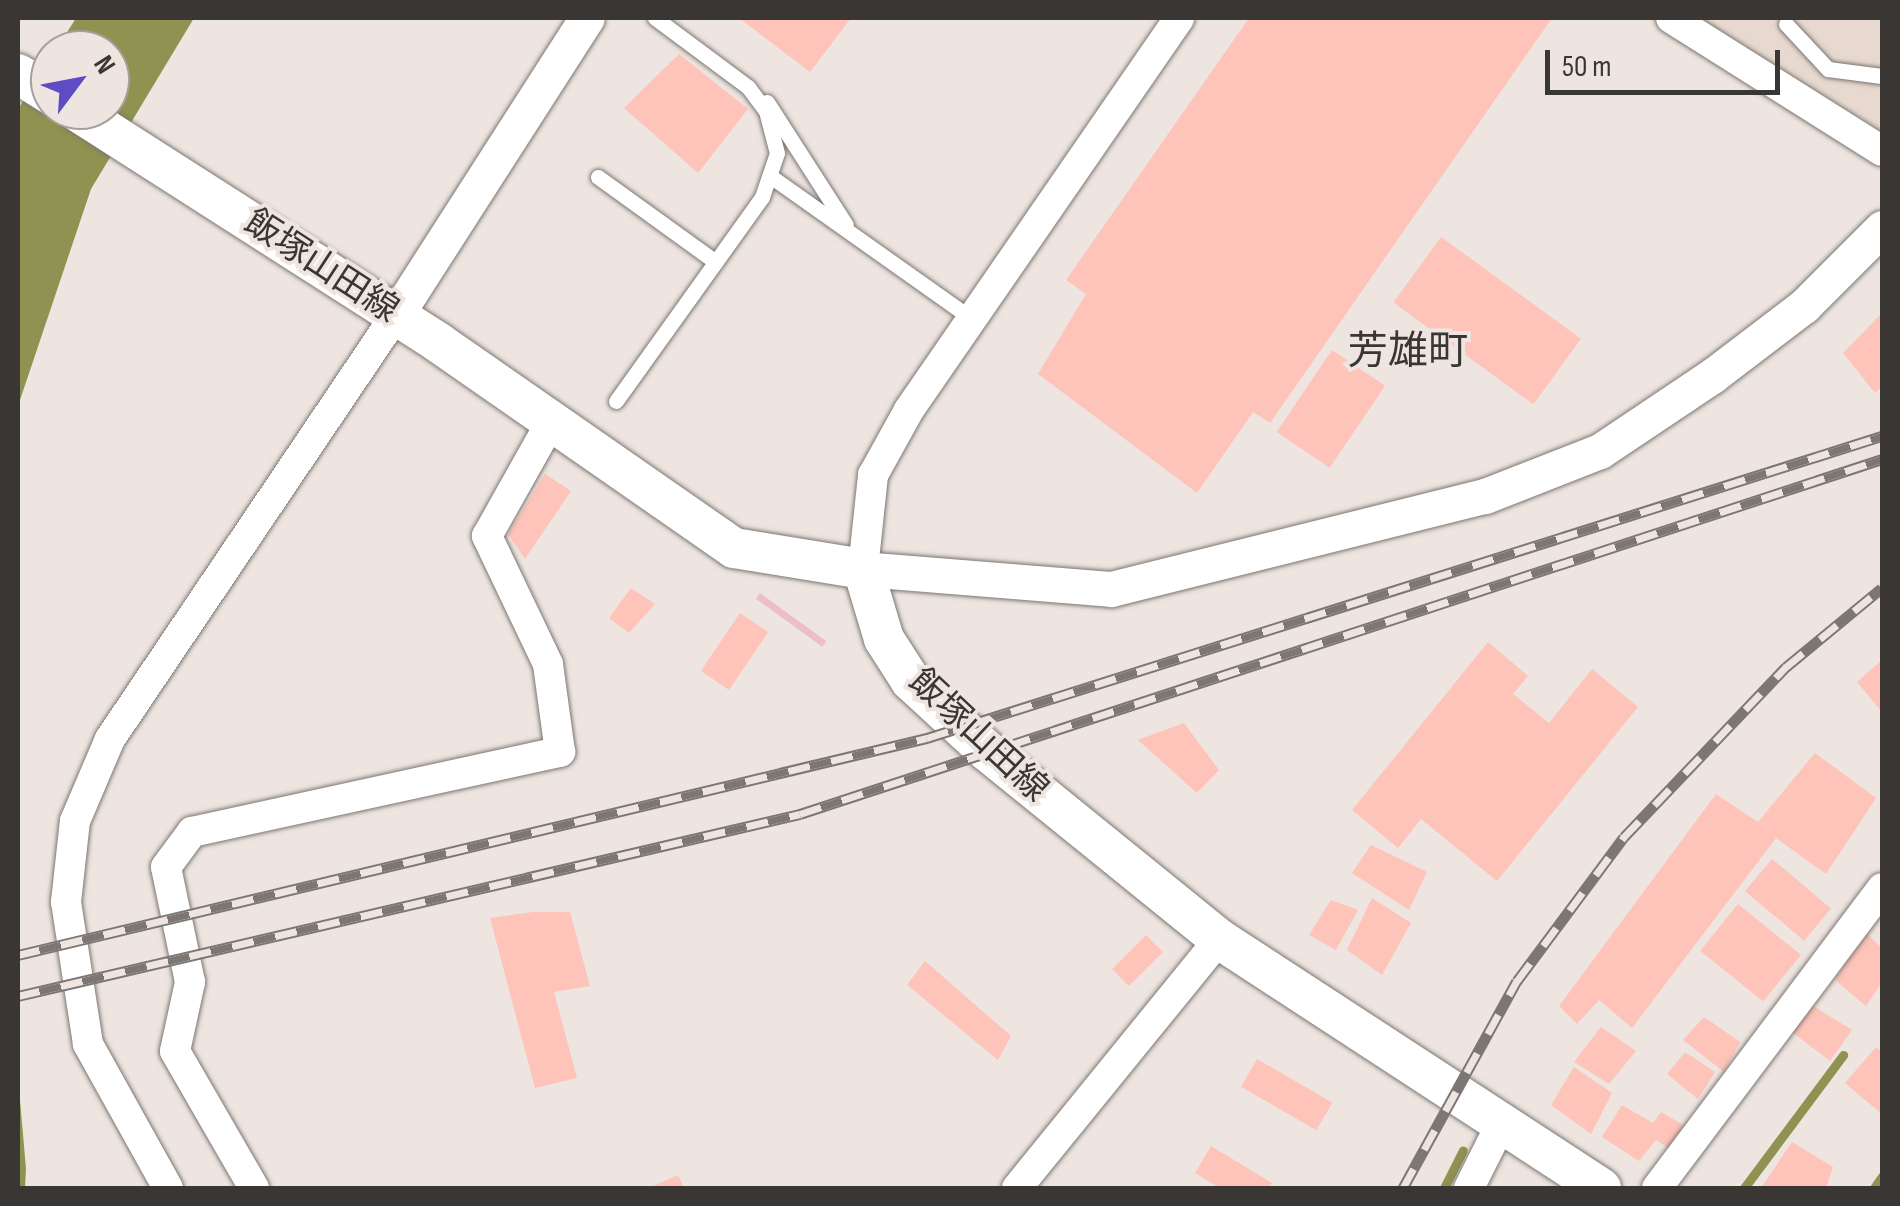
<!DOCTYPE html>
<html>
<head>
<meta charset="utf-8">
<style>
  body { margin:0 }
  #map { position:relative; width:1900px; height:1206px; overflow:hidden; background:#eee5e0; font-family:"Sofia Sans Condensed","Noto Sans JP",sans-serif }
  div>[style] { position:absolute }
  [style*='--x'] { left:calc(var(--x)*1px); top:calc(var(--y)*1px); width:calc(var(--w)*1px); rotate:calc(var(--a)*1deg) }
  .built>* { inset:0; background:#e7d9cf }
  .green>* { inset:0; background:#ebbec8; transform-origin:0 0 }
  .water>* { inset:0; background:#909251 }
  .stream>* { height:9px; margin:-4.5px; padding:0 4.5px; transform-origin:4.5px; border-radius:4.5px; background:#909251 }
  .building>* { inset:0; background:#fec3b9; transform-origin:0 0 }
  .roads { filter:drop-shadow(0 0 2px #7d7671) drop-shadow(0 0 2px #7d7671) }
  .service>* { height:15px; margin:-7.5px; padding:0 7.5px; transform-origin:7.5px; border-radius:7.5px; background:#fff }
  .minor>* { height:30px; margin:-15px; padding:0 15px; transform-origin:15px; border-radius:15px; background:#fff }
  .tertiary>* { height:35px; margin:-17.5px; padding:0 17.5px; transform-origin:17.5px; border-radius:17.5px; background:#fff }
  .secondary>* { height:40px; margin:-20px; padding:0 20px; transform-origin:20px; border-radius:20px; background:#fff }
  .rail>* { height:11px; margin-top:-5.5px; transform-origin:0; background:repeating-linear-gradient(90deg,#eee5e0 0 22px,#7c7774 0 44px); box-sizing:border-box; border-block:2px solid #7c7774 }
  span { translate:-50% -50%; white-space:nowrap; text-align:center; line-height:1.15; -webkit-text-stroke:8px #eee5e0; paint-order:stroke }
  .street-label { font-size:35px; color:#393634 }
  .quarter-label { font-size:40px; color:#393634 }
  .frame { position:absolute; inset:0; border:20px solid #393634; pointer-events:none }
  .north { position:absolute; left:30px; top:30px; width:100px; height:100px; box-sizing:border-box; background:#eee5e0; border:2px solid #a69f9b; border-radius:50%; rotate:58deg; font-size:28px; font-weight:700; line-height:40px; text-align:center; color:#393634 }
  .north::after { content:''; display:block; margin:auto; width:35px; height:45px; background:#5f4cc4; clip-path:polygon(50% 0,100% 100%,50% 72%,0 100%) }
  .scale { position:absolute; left:1545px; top:50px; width:235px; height:45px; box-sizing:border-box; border:5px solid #393634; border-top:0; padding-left:12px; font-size:30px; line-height:35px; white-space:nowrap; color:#393634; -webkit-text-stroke:8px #eee5e0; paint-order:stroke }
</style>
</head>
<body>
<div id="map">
  <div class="built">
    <div style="clip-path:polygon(1700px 18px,1882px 18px,1882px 132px)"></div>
  </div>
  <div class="green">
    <div style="left:760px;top:593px;width:82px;height:7px;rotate:36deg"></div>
  </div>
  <div class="water">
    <div style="clip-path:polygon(76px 18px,194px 18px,91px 189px,18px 406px,18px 109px,50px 59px,50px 110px,110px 110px,110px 50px,56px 50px)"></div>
    <div style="clip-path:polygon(18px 1077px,26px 1169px,25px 1188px,18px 1188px)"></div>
  </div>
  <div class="stream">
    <div style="--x:1444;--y:1188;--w:42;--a:-63.4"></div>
    <div style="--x:1744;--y:1188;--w:166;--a:-53.3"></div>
    <div style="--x:1874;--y:1188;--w:14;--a:-56"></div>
  </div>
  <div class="building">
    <div style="clip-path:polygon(739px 18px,851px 18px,810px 72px)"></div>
    <div style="clip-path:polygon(1249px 18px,1552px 18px,1270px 423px,1253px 412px,1197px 493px,1038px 374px,1086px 294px,1066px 280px)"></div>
    <div style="clip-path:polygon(679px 54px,748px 109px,698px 173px,624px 108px)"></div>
    <div style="left:1441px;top:237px;width:173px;height:81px;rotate:36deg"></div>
    <div style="clip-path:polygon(1882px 313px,1882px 386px,1875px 393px,1843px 353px)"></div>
    <div style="left:1332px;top:350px;width:64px;height:99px;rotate:34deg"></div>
    <div style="clip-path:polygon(545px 474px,571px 491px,525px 559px,508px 534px)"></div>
    <div style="clip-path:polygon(631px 588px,655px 604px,629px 633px,609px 618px)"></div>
    <div style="left:740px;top:613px;width:34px;height:70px;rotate:34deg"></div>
    <div style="clip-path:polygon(1488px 642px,1528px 676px,1513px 694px,1549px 723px,1592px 669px,1638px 707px,1497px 881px,1421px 819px,1398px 848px,1352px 810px)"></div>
    <div style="clip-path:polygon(1882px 660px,1882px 712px,1857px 682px)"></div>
    <div style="clip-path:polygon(1184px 723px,1219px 770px,1197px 793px,1138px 740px)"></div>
    <div style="clip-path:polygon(1815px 753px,1876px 798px,1826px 874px,1776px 838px,1632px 1028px,1599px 1000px,1577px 1024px,1559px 1006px,1716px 794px,1758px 822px)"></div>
    <div style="clip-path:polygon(1371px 845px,1427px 872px,1409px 910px,1352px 873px)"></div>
    <div style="left:1772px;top:859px;width:77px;height:42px;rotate:40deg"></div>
    <div style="clip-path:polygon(1372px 898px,1411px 923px,1382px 975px,1347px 950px)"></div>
    <div style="clip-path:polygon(1331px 900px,1358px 910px,1336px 950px,1309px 935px)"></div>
    <div style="left:1738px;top:904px;width:81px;height:60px;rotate:39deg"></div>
    <div style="clip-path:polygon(533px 912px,570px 912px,590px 986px,554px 992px,577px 1078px,535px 1088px,490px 918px)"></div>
    <div style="clip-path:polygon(1865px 932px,1882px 948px,1882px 982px,1866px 1006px,1835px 980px)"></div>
    <div style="left:1146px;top:935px;width:24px;height:48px;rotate:45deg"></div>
    <div style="clip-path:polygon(925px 961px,1011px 1036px,998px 1060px,907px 985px)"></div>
    <div style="clip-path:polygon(1810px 1004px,1852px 1030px,1830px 1061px,1788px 1029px)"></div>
    <div style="clip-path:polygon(1704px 1017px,1740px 1042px,1724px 1072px,1683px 1040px)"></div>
    <div style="clip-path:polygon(1601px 1027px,1636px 1051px,1609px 1084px,1574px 1062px)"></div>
    <div style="clip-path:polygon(1876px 1047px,1882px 1052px,1882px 1114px,1845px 1083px)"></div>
    <div style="clip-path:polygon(1685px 1052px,1715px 1072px,1698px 1099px,1667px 1074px)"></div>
    <div style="left:1257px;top:1059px;width:87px;height:32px;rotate:30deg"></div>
    <div style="clip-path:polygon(1574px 1067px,1612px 1093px,1591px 1134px,1551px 1105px)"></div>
    <div style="clip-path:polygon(1622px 1105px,1653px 1123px,1661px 1112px,1683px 1125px,1670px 1149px,1656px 1140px,1639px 1161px,1602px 1137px)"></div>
    <div style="clip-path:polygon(1792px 1142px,1833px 1167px,1826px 1188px,1761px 1188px)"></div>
    <div style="clip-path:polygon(1211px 1146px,1272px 1183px,1269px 1188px,1220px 1188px,1195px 1173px)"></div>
    <div style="clip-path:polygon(678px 1175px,684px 1188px,649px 1188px)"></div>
  </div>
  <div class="roads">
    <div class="service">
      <div style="--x:1786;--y:24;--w:62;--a:47"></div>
      <div style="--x:1828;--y:69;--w:54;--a:7.4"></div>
      <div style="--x:767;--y:102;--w:146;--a:57.3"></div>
      <div style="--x:598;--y:177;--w:145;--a:35.8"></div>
      <div style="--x:773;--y:178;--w:244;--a:35.3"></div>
      <div style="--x:616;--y:401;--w:251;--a:-54.4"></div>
      <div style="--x:762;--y:197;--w:46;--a:-71.2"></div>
      <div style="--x:777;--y:153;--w:43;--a:-104.7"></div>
      <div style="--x:766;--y:111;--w:30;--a:-127"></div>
      <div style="--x:748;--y:87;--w:116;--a:-143.4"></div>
    </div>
    <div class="minor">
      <div style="--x:1671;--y:18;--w:249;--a:32.2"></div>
      <div style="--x:863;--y:569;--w:95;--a:-83.9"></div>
      <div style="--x:873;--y:475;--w:74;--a:-61"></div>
      <div style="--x:909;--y:410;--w:476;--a:-55.4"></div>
      <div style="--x:168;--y:1188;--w:165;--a:-119.1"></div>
      <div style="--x:88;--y:1044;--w:144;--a:-98.8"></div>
      <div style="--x:66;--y:902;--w:81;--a:-83.7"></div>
      <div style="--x:75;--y:821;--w:89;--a:-66.9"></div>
      <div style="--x:110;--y:739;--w:511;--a:-56"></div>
      <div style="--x:254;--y:1188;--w:158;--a:-120"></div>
      <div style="--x:175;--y:1051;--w:71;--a:-77.7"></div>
      <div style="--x:190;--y:982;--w:117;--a:-101.8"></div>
      <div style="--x:166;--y:867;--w:44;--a:-53.4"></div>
      <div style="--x:192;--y:832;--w:377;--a:-12.3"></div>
      <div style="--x:560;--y:752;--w:89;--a:-97.8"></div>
      <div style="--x:548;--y:664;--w:142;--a:-115.5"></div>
      <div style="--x:487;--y:536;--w:131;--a:-60.7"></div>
      <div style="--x:1017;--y:1188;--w:321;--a:-50.9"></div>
      <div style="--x:1469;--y:1188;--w:72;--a:-63.4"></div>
      <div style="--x:1657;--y:1188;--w:375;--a:-53.1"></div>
    </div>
    <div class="tertiary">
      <div style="--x:396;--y:315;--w:353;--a:-57.3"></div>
      <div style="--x:863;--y:569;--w:249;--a:4.6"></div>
      <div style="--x:1111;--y:589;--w:385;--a:-14"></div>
      <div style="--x:1485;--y:496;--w:123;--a:-21.4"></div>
      <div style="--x:1600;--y:451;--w:135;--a:-33.8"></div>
      <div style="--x:1712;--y:376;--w:116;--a:-37.3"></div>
      <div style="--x:1804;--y:306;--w:110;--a:-45"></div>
    </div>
    <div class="secondary">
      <div style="--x:18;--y:74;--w:38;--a:32"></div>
      <div style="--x:75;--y:110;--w:432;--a:32.6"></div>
      <div style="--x:439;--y:343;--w:359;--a:34.8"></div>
      <div style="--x:734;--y:548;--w:131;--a:9.2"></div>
      <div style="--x:863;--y:569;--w:73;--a:73.3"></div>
      <div style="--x:884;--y:639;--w:50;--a:57.3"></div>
      <div style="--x:911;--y:681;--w:103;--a:42.6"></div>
      <div style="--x:987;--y:751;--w:299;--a:39"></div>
      <div style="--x:1219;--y:939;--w:456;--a:33.1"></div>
    </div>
  </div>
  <div class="rail">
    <div style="--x:18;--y:955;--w:935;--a:-13.43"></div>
    <div style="--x:927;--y:738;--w:1002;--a:-17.55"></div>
    <div style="--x:18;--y:996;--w:803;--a:-13.1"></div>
    <div style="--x:800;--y:814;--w:1139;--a:-18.16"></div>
    <div style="--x:1403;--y:1188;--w:236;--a:-61.2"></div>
    <div style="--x:1517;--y:981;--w:179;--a:-53.4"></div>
    <div style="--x:1624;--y:837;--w:235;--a:-46.4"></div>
    <div style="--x:1786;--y:667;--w:124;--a:-39.5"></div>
  </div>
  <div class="street-label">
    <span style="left:321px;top:267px;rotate:33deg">飯塚山田線</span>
    <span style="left:978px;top:736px;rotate:43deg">飯塚山田線</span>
  </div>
  <div class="quarter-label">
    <span style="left:1408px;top:352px">芳雄町</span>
  </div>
  <div class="frame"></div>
  <div class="north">N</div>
  <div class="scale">50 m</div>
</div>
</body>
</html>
